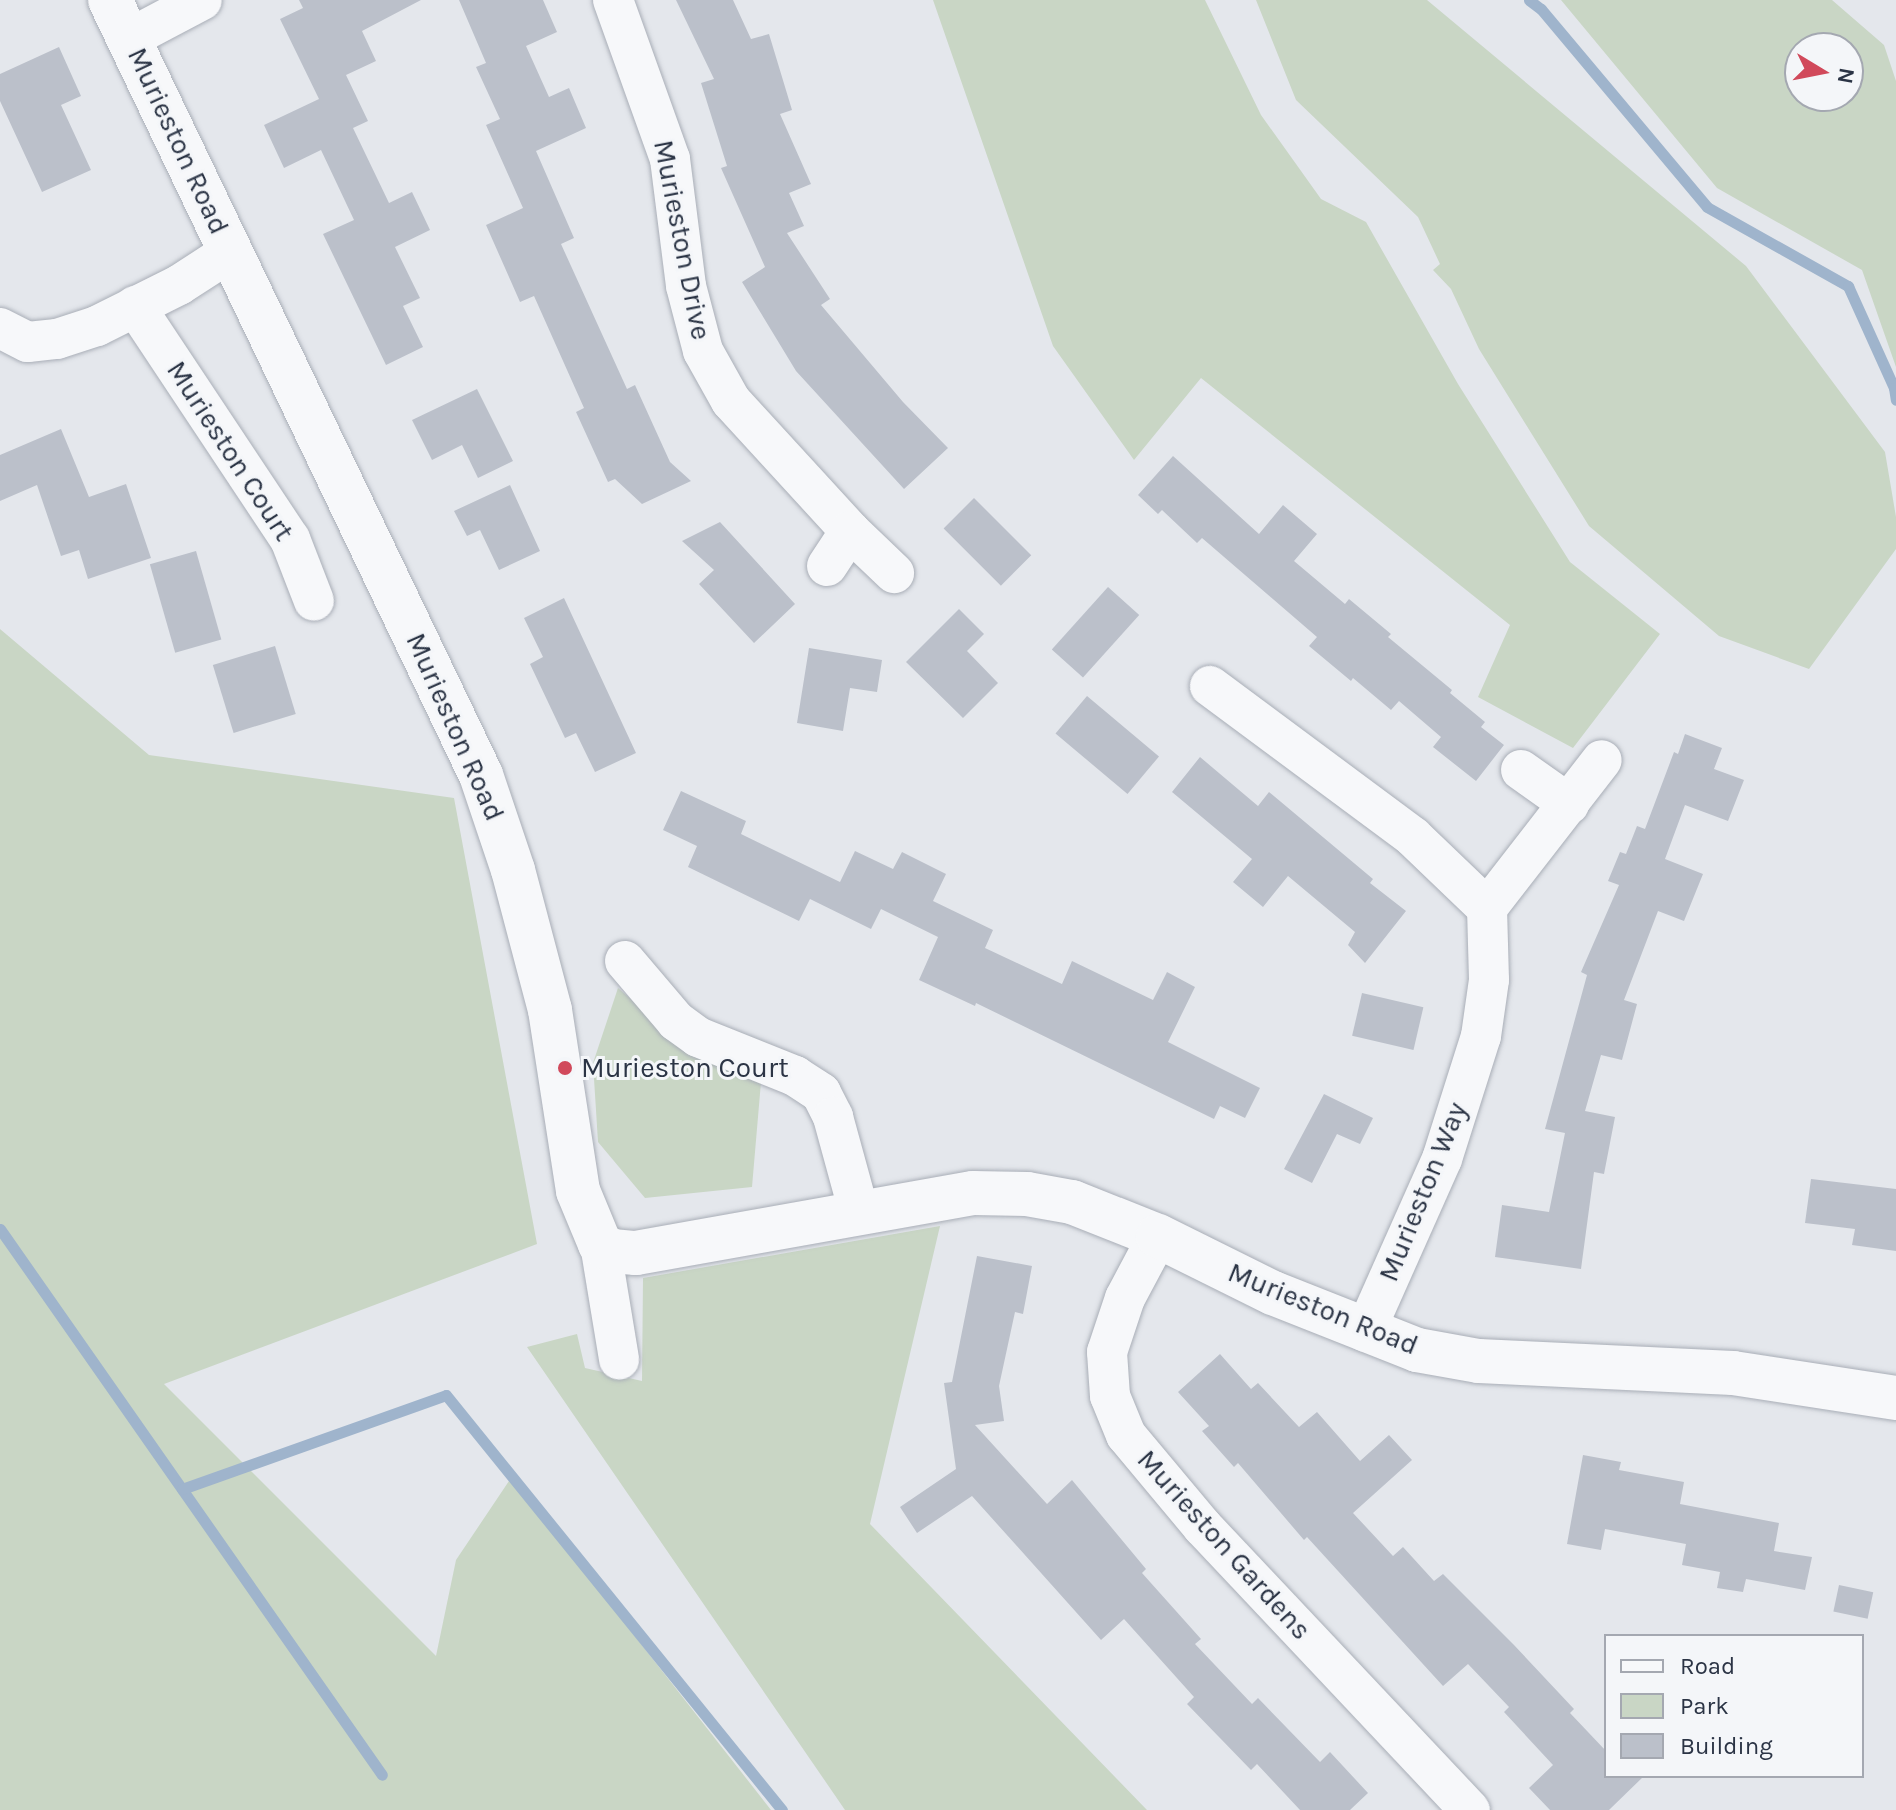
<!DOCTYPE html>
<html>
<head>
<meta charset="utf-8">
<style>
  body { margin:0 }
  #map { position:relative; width:1896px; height:1810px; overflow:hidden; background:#e4e7ec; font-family:Karla,sans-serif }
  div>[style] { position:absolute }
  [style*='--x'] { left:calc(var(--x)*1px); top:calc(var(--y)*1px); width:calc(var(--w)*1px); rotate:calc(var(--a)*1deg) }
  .green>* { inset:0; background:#c9d6c5 }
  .stream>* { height:11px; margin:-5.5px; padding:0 5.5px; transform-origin:5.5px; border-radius:5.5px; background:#9fb4cc }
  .building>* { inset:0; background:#bbc0ca; transform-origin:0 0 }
  .roads { filter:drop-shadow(0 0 2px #a9aeb7) drop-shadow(0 0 2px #a9aeb7) }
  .minor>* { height:40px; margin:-20px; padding:0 20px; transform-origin:20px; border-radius:20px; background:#f7f8fa }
  .tertiary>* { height:44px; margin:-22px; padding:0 22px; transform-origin:22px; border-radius:22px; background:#f7f8fa }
  .dots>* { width:22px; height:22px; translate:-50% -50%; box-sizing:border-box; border:4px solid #f4f6f9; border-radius:50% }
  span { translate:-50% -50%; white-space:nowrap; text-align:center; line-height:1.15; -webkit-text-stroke:6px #f4f6f9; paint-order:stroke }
  .street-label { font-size:28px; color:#2b3445 }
  .poi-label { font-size:28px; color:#2b3445 }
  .left { translate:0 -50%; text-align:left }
  .legend { position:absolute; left:1604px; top:1634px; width:260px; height:144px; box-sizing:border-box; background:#f4f6f9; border:2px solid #a4a8b1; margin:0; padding:10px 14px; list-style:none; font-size:24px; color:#2b3445 }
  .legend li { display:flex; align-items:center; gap:16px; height:40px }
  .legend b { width:40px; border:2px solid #a4a8b1 }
  .north { position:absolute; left:1784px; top:32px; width:80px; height:80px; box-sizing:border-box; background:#f4f6f9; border:2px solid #a4a8b1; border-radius:50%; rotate:100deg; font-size:22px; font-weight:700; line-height:32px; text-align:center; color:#2b3445 }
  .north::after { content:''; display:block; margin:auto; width:28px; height:36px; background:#d1495b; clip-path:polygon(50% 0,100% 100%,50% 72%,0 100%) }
</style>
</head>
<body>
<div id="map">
  <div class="green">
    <div style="clip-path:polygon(933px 0,1205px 0,1261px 115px,1321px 199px,1366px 222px,1458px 384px,1570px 562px,1660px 634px,1573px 748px,1478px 697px,1510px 625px,1201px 378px,1134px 460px,1053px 346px)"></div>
    <div style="clip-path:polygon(1256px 0,1427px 0,1746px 266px,1885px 452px,1896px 517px,1896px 549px,1809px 669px,1719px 636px,1589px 526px,1479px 349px,1451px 289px,1433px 270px,1440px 264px,1418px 217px,1296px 100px)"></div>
    <div style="clip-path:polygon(evenodd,1561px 0,1832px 0,1884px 45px,1896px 81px,1896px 367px,1862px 270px,1717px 188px,1561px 0,1800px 48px,1848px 48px,1848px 96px,1800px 96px,1800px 48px)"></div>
    <div style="clip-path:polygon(0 629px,149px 755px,454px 798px,537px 1244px,164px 1384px,436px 1656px,456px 1560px,511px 1478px,771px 1810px,0 1810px)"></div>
    <div style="clip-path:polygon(618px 988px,693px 1053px,761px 1082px,752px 1187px,645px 1198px,598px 1142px,593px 1063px)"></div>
    <div style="clip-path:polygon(940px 1226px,870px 1524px,1147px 1810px,845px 1810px,527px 1347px,577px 1334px,585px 1368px,642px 1381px,643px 1278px)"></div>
  </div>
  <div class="stream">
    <div style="--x:1529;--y:0;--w:15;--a:37"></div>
    <div style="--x:1541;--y:9;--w:258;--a:50"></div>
    <div style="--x:1707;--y:207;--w:162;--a:29.3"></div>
    <div style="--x:1848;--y:286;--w:112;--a:65.7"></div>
    <div style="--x:1894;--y:388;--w:12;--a:81"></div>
    <div style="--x:0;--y:1229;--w:666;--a:55.02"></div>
    <div style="--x:182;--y:1489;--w:280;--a:-19.6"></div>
    <div style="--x:446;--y:1395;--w:534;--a:51.01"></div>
  </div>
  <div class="building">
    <div style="clip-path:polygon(299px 0,421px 0,362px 31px,376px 61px,346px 75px,368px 121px,353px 128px,389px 203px,412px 192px,430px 230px,395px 247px,420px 298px,403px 306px,423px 347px,386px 365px,323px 234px,354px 220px,321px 150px,284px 168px,264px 125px,319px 99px,280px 19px,303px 8px)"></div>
    <div style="clip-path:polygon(459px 0,543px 0,557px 32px,526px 46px,549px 97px,569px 88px,586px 128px,536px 151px,574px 238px,561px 244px,627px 389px,635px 385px,670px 462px,691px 481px,642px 504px,615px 479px,608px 482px,576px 412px,584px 408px,534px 296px,520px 302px,486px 225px,523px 208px,486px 125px,500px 119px,476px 67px,486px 63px)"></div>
    <div style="clip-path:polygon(676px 0,733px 0,751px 39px,769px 34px,792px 110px,780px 114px,811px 184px,789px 193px,804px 226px,787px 233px,830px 299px,821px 305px,903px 402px,948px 448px,904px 489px,796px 371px,742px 282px,765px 267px,721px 168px,727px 166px,701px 83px,714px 79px)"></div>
    <div style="clip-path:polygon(59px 47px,81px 96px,61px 105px,91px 170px,42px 192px,0 101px,0 74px)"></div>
    <div style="clip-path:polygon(477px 389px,513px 461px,478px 478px,462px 445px,432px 460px,412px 420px)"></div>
    <div style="clip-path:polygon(61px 429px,89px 497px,126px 484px,151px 558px,88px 579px,79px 550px,61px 556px,37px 485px,0 501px,0 455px)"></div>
    <div style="clip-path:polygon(1173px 456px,1259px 534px,1283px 505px,1317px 534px,1294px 561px,1345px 604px,1349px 599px,1391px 634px,1388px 637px,1452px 690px,1450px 693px,1485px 722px,1481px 727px,1504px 745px,1476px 781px,1433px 747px,1441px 737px,1399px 701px,1391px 710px,1353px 678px,1351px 681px,1309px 646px,1317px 637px,1202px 538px,1197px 543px,1162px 510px,1158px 514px,1138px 495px)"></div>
    <div style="clip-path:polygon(510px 485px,540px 551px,499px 570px,480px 530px,467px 536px,454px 511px)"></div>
    <div style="left:974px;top:498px;width:81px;height:43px;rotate:45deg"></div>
    <div style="clip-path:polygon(720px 522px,795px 604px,754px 643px,699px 584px,714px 570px,682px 541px)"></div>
    <div style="left:196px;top:551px;width:92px;height:48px;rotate:74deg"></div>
    <div style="left:1108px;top:587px;width:42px;height:84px;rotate:42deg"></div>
    <div style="clip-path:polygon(564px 598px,636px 753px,595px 772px,576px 733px,565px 738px,530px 664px,543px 657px,524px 618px)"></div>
    <div style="clip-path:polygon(959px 609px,984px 634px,967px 651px,998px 683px,963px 718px,906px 662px)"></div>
    <div style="left:275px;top:646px;width:71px;height:65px;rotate:73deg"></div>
    <div style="clip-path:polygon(809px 648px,882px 660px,877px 692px,850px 688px,843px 731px,797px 723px)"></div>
    <div style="left:1087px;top:696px;width:94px;height:49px;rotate:40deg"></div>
    <div style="clip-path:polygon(1685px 734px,1722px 748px,1714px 769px,1744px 780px,1728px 821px,1685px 805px,1665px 859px,1703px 874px,1684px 921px,1658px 911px,1624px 1000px,1637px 1004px,1622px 1060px,1601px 1055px,1585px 1111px,1615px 1117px,1604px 1174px,1594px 1172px,1581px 1269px,1495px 1257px,1502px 1205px,1549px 1212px,1565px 1133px,1545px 1129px,1587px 975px,1581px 972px,1619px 885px,1608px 881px,1620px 852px,1626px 854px,1637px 826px,1645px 829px,1674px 752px,1678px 754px)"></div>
    <div style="clip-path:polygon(1200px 757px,1258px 806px,1269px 792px,1373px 879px,1370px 883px,1406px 911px,1365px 963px,1348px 945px,1355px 932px,1288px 876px,1263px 907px,1233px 882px,1252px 859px,1172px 792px)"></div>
    <div style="clip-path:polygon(681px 791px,746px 821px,741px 834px,840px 882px,855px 851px,893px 869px,902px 852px,946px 874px,933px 901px,993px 930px,985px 948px,1062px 984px,1072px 961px,1153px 1000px,1167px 972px,1195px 987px,1168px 1042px,1260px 1088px,1245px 1118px,1220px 1106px,1214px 1119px,976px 1003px,975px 1006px,919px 980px,938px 937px,881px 909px,871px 929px,810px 899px,799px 921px,688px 867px,697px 846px,663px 830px)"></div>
    <div style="left:1362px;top:993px;width:63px;height:44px;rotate:13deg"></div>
    <div style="clip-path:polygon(1324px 1094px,1373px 1118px,1360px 1144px,1337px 1134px,1312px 1183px,1284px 1169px)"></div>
    <div style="clip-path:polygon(1811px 1179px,1896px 1189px,1896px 1251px,1852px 1245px,1855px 1229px,1805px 1223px)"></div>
    <div style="clip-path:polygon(977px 1256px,1032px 1266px,1023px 1314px,1015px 1312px,999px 1386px,1004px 1421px,975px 1425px,1047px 1504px,1072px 1480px,1146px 1569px,1142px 1573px,1201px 1639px,1195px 1644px,1252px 1704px,1258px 1698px,1320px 1762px,1330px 1752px,1368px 1793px,1350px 1810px,1300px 1810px,1257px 1764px,1251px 1770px,1187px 1704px,1194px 1697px,1124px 1619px,1101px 1640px,972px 1496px,917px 1533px,900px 1507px,956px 1469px,944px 1383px,952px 1382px)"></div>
    <div style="clip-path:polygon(1220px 1354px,1251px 1389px,1258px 1383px,1299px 1427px,1317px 1412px,1360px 1461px,1389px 1435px,1412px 1460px,1353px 1513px,1393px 1556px,1403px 1547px,1434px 1581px,1443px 1574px,1514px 1645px,1574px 1709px,1570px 1713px,1606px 1751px,1606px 1776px,1644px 1776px,1609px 1810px,1550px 1810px,1529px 1788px,1553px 1765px,1504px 1712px,1509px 1707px,1468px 1664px,1443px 1686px,1307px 1537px,1304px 1540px,1238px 1463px,1234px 1467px,1202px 1431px,1209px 1426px,1178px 1392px)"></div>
    <div style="clip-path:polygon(1583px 1455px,1621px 1462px,1619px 1470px,1684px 1482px,1680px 1504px,1779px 1523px,1774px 1551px,1812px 1557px,1805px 1590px,1746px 1579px,1743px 1592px,1717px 1588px,1720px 1572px,1682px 1565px,1686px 1544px,1605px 1529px,1601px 1550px,1567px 1544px)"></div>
    <div style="left:1839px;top:1585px;width:35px;height:27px;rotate:12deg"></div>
  </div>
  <div class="roads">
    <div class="minor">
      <div style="--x:613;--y:0;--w:169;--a:70.3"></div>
      <div style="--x:670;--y:159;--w:128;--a:82.8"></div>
      <div style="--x:686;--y:286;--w:67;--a:75.3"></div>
      <div style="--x:703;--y:351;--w:57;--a:60.8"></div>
      <div style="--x:731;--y:401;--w:176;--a:47.5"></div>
      <div style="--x:850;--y:531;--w:61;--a:43.7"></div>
      <div style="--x:130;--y:38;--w:81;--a:-27.8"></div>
      <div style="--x:135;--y:306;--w:280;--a:56.4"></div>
      <div style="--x:290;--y:539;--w:66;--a:68.8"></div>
      <div style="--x:0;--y:328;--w:31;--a:27"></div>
      <div style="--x:28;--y:342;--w:29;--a:-6"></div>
      <div style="--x:57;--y:339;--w:42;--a:-18"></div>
      <div style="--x:97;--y:326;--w:92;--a:-26.6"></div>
      <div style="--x:179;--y:285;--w:61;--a:-32.9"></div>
      <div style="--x:827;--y:566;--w:42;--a:-56.7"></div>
      <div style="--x:1210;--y:686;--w:253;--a:36.6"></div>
      <div style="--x:1413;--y:837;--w:103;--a:43.8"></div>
      <div style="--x:1487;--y:908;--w:72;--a:88.4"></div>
      <div style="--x:1489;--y:980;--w:57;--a:98.1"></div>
      <div style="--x:1481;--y:1036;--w:129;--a:107.6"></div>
      <div style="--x:1442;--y:1159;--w:189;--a:114"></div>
      <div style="--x:1521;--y:770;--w:59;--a:35.3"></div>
      <div style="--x:1487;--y:908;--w:187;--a:-52.2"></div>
      <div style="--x:625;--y:961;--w:79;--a:49.6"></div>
      <div style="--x:676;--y:1021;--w:27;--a:36"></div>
      <div style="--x:698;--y:1037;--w:105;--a:21.9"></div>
      <div style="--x:795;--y:1076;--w:31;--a:33"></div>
      <div style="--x:821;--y:1093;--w:27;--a:63"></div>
      <div style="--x:833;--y:1117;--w:98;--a:74.7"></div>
      <div style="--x:1158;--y:1236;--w:70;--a:118"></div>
      <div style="--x:1125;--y:1298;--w:57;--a:108.4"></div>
      <div style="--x:1107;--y:1352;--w:44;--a:86.1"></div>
      <div style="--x:1110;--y:1396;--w:42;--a:67.7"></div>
      <div style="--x:1126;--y:1435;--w:120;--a:50.1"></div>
      <div style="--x:1203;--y:1527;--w:389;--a:46.7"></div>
      <div style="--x:600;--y:1244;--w:117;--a:80.6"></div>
    </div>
    <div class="tertiary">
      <div style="--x:110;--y:0;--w:859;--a:64.42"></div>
      <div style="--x:481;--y:775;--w:100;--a:71.4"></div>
      <div style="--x:513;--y:870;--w:145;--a:75.2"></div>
      <div style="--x:550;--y:1010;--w:183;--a:81.2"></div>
      <div style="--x:578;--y:1191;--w:57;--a:67.5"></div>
      <div style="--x:600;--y:1244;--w:14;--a:30"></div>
      <div style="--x:612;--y:1251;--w:24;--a:5"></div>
      <div style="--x:636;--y:1253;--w:342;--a:-10.1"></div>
      <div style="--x:973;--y:1193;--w:54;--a:1.1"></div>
      <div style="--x:1027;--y:1194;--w:46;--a:10.1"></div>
      <div style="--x:1072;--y:1202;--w:92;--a:21.6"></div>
      <div style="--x:1158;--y:1236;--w:128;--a:26.4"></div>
      <div style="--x:1273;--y:1293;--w:155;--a:21.6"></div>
      <div style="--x:1417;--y:1350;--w:63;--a:10.1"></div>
      <div style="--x:1479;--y:1361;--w:254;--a:2.7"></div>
      <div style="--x:1733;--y:1373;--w:165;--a:8.7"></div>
    </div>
  </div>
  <div class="dots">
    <div style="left:565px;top:1068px;background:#d1495b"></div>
  </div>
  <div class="street-label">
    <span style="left:178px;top:141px;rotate:65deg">Murieston Road</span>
    <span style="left:682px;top:240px;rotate:79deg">Murieston Drive</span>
    <span style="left:230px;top:451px;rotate:57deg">Murieston Court</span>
    <span style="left:455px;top:727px;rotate:66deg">Murieston Road</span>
    <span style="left:1423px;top:1192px;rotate:-68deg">Murieston Way</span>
    <span style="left:1323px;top:1309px;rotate:22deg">Murieston Road</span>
    <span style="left:1224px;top:1545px;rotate:48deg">Murieston Gardens</span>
  </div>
  <div class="poi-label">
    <span class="left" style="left:581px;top:1068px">Murieston Court</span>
  </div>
  <ul class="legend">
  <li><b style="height:10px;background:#f7f8fa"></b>Road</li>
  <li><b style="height:22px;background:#c9d6c5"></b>Park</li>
  <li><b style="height:22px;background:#bbc0ca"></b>Building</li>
  </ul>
  <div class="north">N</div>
</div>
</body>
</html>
